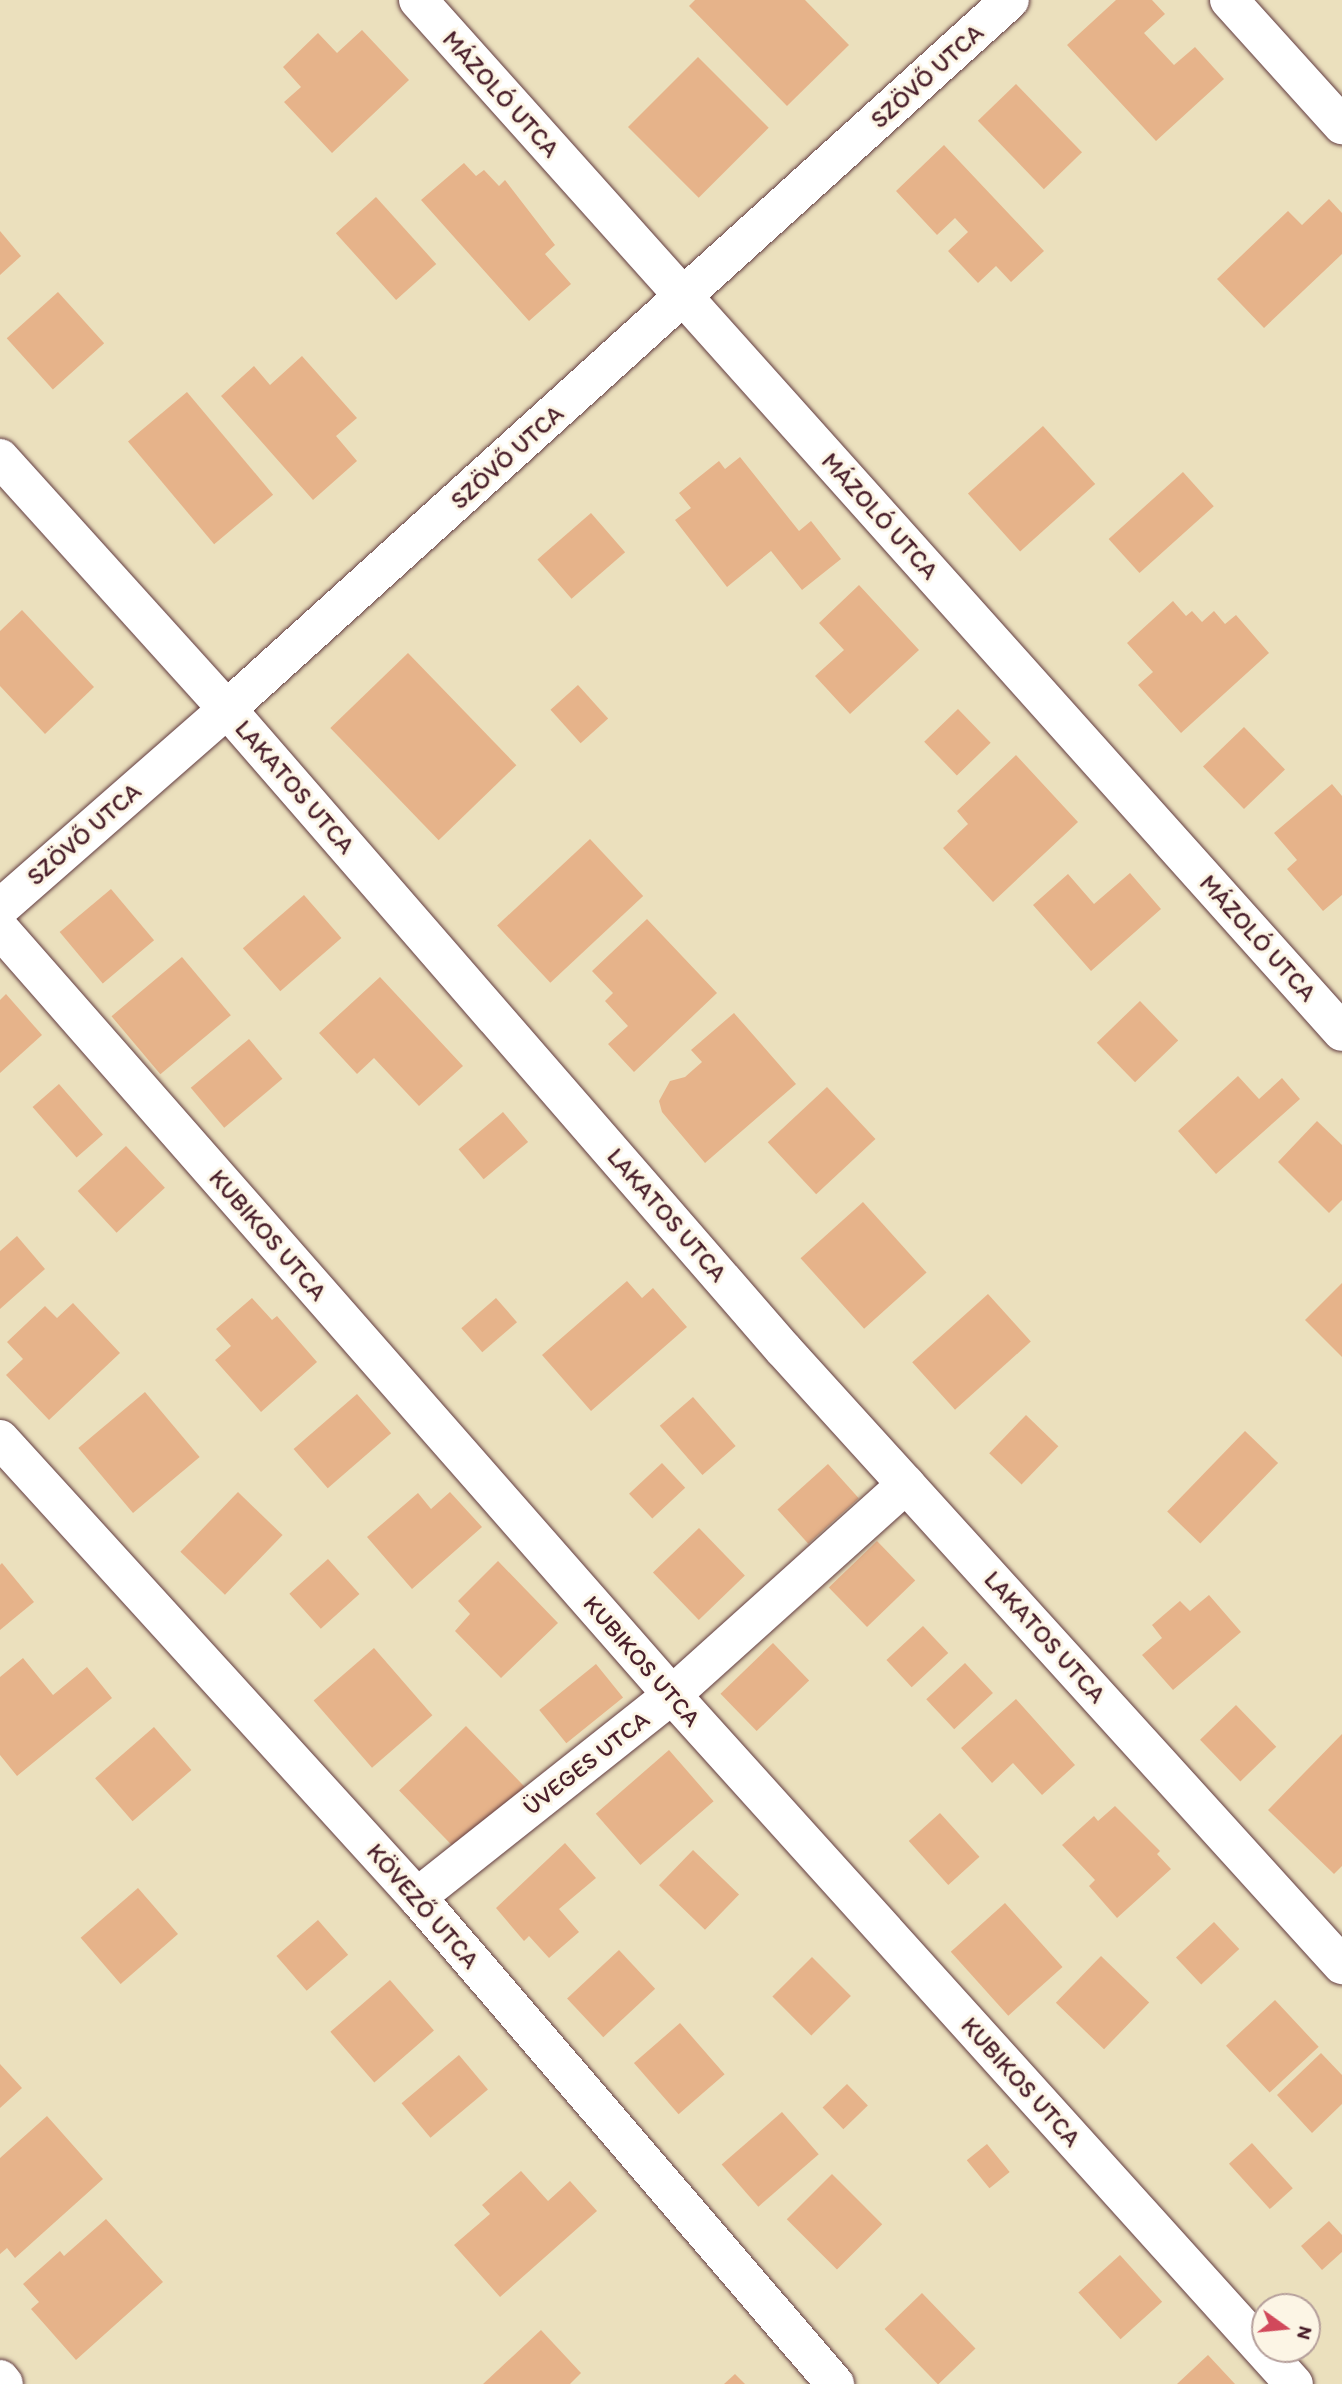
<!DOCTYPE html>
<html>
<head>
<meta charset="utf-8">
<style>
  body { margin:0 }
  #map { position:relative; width:1342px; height:2384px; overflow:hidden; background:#ebe0bd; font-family:Itim,sans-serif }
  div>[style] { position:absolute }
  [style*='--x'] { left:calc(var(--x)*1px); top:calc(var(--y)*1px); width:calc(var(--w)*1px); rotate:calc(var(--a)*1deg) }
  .building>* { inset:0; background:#e6b38a; transform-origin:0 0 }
  .roads { filter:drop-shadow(0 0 2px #623c41) drop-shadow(0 0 2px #623c41) }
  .minor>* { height:38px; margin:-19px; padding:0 19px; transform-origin:19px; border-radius:19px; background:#fff }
  .tertiary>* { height:38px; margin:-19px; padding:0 19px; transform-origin:19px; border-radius:19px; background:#fff }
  span { translate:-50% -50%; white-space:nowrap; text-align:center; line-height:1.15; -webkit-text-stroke:6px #fcf5e5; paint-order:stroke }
  .street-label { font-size:24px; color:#4a1f2b }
  .north { position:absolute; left:1251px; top:2293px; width:70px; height:70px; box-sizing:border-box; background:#fcf5e5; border:2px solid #b59f9b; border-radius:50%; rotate:105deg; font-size:19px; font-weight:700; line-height:28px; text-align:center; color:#4a1f2b }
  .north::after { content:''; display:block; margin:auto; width:24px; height:32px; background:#d1495b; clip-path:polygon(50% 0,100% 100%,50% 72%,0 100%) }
</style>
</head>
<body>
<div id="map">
  <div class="building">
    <div style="clip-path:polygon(695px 0,805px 0,849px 45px,787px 106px,689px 6px)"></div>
    <div style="clip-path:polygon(1116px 0,1152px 0,1165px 14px,1144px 33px,1174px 65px,1195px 47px,1224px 79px,1156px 141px,1067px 45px)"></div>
    <div style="clip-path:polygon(362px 30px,409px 80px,332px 153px,284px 102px,301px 87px,283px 67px,318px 33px,337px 53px)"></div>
    <div style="left:698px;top:57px;width:100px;height:99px;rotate:45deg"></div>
    <div style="left:1016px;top:84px;width:95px;height:53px;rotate:46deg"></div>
    <div style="clip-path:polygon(944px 145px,1044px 251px,1011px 282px,996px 266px,978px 283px,948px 251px,968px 232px,955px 218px,937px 235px,896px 191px)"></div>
    <div style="clip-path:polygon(464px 163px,476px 176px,484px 170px,499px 186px,505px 180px,555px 245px,545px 254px,571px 284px,529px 321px,421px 200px)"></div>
    <div style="left:376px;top:197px;width:90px;height:54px;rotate:48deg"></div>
    <div style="clip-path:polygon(1329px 199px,1342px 213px,1342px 254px,1264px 328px,1217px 279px,1288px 211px,1302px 225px)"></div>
    <div style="clip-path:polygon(0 231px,21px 256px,0 275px)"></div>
    <div style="left:58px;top:292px;width:69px;height:69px;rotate:48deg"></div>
    <div style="clip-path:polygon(302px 356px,357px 418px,336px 436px,357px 461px,313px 500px,221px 396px,254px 366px,270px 385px)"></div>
    <div style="left:187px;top:392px;width:134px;height:77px;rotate:50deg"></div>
    <div style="left:1043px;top:426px;width:78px;height:101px;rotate:48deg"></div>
    <div style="clip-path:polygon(740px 457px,799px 531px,811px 521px,841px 559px,802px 590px,771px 551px,727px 587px,675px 520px,691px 508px,679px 493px,719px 461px,725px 469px)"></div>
    <div style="left:1183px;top:472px;width:46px;height:100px;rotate:48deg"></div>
    <div style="left:591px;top:513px;width:52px;height:71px;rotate:49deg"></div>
    <div style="clip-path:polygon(859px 585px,919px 650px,850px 714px,815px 676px,844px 650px,819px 623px)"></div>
    <div style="clip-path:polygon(1173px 601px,1186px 616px,1192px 611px,1202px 622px,1214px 611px,1225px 624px,1236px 615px,1269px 653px,1181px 733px,1138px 685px,1153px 672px,1127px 643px)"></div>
    <div style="clip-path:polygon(22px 610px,94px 687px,45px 734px,0 686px,0 631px)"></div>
    <div style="left:408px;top:653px;width:156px;height:108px;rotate:46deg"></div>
    <div style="left:578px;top:685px;width:45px;height:37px;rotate:48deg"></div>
    <div style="left:958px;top:709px;width:47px;height:47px;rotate:46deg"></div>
    <div style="left:1244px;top:727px;width:59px;height:57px;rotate:46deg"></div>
    <div style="clip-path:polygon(1016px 755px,1078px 822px,993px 902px,943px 848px,968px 824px,957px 811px)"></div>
    <div style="clip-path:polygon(1332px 784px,1342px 796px,1342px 895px,1323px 911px,1287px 869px,1297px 860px,1274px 833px)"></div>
    <div style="left:590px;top:839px;width:78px;height:127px;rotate:47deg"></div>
    <div style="clip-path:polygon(1130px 873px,1161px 909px,1091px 971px,1033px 905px,1068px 874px,1094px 904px)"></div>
    <div style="left:111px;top:889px;width:67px;height:67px;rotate:50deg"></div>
    <div style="left:304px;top:895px;width:57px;height:81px;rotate:49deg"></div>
    <div style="clip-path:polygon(647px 919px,717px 993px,634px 1072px,608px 1044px,628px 1026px,605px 1001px,613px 993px,592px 971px)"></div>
    <div style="left:182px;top:957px;width:76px;height:92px;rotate:50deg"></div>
    <div style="clip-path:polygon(380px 977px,463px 1066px,419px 1106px,374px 1058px,357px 1074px,319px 1033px)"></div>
    <div style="clip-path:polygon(6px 994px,42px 1035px,0 1073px,0 1000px)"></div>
    <div style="left:1140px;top:1001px;width:55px;height:60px;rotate:46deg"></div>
    <div style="clip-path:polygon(734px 1013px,796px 1084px,705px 1163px,662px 1112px,659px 1101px,670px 1081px,685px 1077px,702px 1062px,691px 1050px)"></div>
    <div style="left:249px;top:1039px;width:52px;height:76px;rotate:50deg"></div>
    <div style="clip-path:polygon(1238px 1076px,1259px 1099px,1282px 1078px,1300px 1099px,1216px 1174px,1178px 1131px)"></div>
    <div style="left:59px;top:1084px;width:67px;height:35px;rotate:49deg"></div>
    <div style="left:827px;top:1087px;width:71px;height:81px;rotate:47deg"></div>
    <div style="left:503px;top:1112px;width:39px;height:58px;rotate:50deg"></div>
    <div style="clip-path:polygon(1317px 1121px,1342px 1145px,1342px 1200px,1329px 1213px,1278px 1162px)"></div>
    <div style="left:126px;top:1146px;width:57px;height:66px;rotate:47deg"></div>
    <div style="left:863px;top:1202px;width:95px;height:84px;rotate:48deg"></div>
    <div style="clip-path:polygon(17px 1236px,45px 1269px,0 1309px,0 1251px)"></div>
    <div style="clip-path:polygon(627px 1281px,642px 1298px,653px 1288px,687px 1327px,591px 1411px,542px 1355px)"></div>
    <div style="clip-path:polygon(1342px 1283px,1342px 1357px,1305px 1320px)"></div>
    <div style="left:988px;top:1294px;width:64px;height:102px;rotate:48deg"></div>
    <div style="clip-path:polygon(252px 1298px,272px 1320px,277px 1316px,317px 1362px,261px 1412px,215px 1360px,231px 1346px,216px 1329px)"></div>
    <div style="left:496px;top:1298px;width:32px;height:46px;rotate:49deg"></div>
    <div style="clip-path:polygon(73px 1303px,120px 1353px,49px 1420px,6px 1375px,23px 1359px,7px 1342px,45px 1306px,57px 1318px)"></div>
    <div style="left:145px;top:1392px;width:85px;height:87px;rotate:50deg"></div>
    <div style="left:357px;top:1394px;width:52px;height:84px;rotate:49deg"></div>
    <div style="left:693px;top:1397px;width:65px;height:44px;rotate:49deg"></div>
    <div style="left:1026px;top:1415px;width:45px;height:53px;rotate:44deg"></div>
    <div style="left:1245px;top:1431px;width:46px;height:112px;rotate:44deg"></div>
    <div style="left:662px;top:1463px;width:34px;height:45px;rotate:47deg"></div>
    <div style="left:828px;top:1464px;width:46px;height:68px;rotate:48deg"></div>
    <div style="left:238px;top:1492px;width:62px;height:83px;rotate:44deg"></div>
    <div style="clip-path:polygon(450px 1492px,482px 1527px,412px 1589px,367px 1537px,418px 1493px,431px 1509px)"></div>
    <div style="left:699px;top:1528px;width:66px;height:64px;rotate:46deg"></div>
    <div style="left:877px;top:1541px;width:55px;height:67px;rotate:46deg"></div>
    <div style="left:328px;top:1559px;width:47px;height:52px;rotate:48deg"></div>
    <div style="clip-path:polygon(498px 1561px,558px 1623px,501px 1678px,455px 1631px,470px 1614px,458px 1601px)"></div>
    <div style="clip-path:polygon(2px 1563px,34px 1602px,0 1630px,0 1565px)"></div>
    <div style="clip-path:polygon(1209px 1595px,1241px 1632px,1173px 1690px,1142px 1655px,1162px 1638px,1152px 1625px,1180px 1601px,1190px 1611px)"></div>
    <div style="left:923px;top:1626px;width:37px;height:50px;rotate:47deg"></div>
    <div style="left:773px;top:1643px;width:52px;height:73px;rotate:46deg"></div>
    <div style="left:374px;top:1648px;width:89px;height:80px;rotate:49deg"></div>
    <div style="clip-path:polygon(23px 1658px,53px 1695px,87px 1667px,112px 1698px,17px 1776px,0 1755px,0 1677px)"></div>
    <div style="left:965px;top:1663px;width:41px;height:53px;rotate:47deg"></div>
    <div style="left:596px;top:1664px;width:43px;height:73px;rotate:51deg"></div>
    <div style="clip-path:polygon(1016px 1699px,1075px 1765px,1042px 1795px,1013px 1763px,992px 1783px,961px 1748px)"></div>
    <div style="left:1236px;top:1705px;width:58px;height:50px;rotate:46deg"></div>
    <div style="left:466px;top:1726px;width:85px;height:93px;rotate:46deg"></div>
    <div style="left:154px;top:1727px;width:57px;height:78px;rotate:49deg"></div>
    <div style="clip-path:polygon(1342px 1734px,1342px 1866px,1334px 1874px,1268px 1810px)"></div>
    <div style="left:669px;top:1750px;width:68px;height:97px;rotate:49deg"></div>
    <div style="clip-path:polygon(1115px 1806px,1160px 1851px,1157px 1854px,1171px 1869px,1117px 1918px,1089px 1886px,1095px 1880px,1062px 1845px,1094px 1816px,1098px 1821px)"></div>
    <div style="left:940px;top:1813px;width:59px;height:42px;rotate:48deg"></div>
    <div style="clip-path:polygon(565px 1843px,596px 1878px,559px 1909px,579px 1932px,549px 1958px,529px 1936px,524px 1941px,496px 1908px)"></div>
    <div style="left:693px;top:1850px;width:64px;height:49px;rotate:44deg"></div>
    <div style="left:138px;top:1888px;width:61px;height:76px;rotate:49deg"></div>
    <div style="left:1005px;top:1903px;width:86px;height:73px;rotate:48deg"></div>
    <div style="left:318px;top:1920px;width:46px;height:55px;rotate:49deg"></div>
    <div style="left:1214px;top:1922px;width:37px;height:52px;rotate:47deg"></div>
    <div style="left:619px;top:1950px;width:53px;height:71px;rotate:47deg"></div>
    <div style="left:1101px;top:1956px;width:67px;height:65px;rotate:44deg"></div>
    <div style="left:812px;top:1957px;width:55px;height:56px;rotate:45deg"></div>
    <div style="left:390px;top:1980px;width:67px;height:79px;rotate:49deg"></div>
    <div style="left:1275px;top:2000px;width:64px;height:67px;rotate:47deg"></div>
    <div style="left:680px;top:2023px;width:68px;height:61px;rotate:49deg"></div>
    <div style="clip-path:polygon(1321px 2053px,1342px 2075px,1342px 2104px,1312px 2133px,1277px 2095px)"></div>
    <div style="left:459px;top:2055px;width:45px;height:75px;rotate:50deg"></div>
    <div style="clip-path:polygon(0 2064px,22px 2088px,0 2108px)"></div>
    <div style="left:847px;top:2084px;width:30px;height:34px;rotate:46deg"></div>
    <div style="left:782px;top:2112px;width:56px;height:80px;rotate:49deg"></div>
    <div style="clip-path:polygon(47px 2116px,103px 2179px,15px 2258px,7px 2248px,0 2254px,0 2158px)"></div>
    <div style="left:1252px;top:2143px;width:61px;height:31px;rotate:48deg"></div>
    <div style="left:987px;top:2144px;width:36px;height:26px;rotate:51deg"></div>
    <div style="clip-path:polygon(521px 2171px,548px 2201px,570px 2181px,597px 2211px,500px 2297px,454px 2245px,490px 2214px,482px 2205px)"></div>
    <div style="left:832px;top:2174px;width:71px;height:64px;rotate:45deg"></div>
    <div style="clip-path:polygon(106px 2219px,163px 2282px,76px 2360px,31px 2309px,39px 2302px,23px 2284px,60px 2251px,64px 2256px)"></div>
    <div style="clip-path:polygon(1329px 2221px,1342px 2235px,1342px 2252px,1322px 2270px,1301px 2246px)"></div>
    <div style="left:1120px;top:2255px;width:63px;height:56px;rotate:48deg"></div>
    <div style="left:922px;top:2293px;width:77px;height:52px;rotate:46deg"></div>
    <div style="clip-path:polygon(541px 2330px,581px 2373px,570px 2384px,483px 2384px)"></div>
    <div style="clip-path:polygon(1208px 2355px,1235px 2384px,1177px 2384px)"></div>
    <div style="clip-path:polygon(735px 2374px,745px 2384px,724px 2384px)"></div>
  </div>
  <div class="roads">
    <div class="minor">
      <div style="--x:418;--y:0;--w:1385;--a:48.16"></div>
      <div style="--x:1229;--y:0;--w:169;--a:47.9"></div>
      <div style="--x:0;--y:458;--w:338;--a:47.9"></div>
      <div style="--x:227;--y:709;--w:848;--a:49.02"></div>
      <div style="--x:783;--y:1349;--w:832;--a:47.78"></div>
      <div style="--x:0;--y:929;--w:1019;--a:48.74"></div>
      <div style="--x:672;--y:1695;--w:928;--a:47.93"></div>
      <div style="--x:0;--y:1439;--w:619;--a:47.68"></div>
      <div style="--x:417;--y:1897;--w:642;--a:49.36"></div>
      <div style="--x:417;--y:1897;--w:325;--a:-38.4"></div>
      <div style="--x:672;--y:1695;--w:315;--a:-42"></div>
      <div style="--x:0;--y:2379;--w:6;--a:51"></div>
    </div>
    <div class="tertiary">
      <div style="--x:0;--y:908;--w:302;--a:-41.2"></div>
      <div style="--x:227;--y:709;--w:1056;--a:-42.16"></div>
    </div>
  </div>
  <div class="street-label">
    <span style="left:927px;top:76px;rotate:-42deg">SZÖVŐ UTCA</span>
    <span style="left:501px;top:94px;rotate:48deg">MÁZOLÓ UTCA</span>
    <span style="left:507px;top:457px;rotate:-42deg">SZÖVŐ UTCA</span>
    <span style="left:880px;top:516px;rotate:48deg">MÁZOLÓ UTCA</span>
    <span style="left:295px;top:787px;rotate:49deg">LAKATOS UTCA</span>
    <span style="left:84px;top:834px;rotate:-41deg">SZÖVŐ UTCA</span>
    <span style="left:1258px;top:938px;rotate:48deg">MÁZOLÓ UTCA</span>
    <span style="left:667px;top:1215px;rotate:49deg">LAKATOS UTCA</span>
    <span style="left:268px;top:1235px;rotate:49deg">KUBIKOS UTCA</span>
    <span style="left:1045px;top:1637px;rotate:48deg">LAKATOS UTCA</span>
    <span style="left:642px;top:1661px;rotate:49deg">KUBIKOS UTCA</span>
    <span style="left:586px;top:1763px;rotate:-38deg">ÜVEGES UTCA</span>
    <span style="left:423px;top:1906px;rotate:49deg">KÖVEZŐ UTCA</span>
    <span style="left:1021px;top:2082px;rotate:48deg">KUBIKOS UTCA</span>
  </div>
  <div class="north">N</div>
</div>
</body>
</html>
